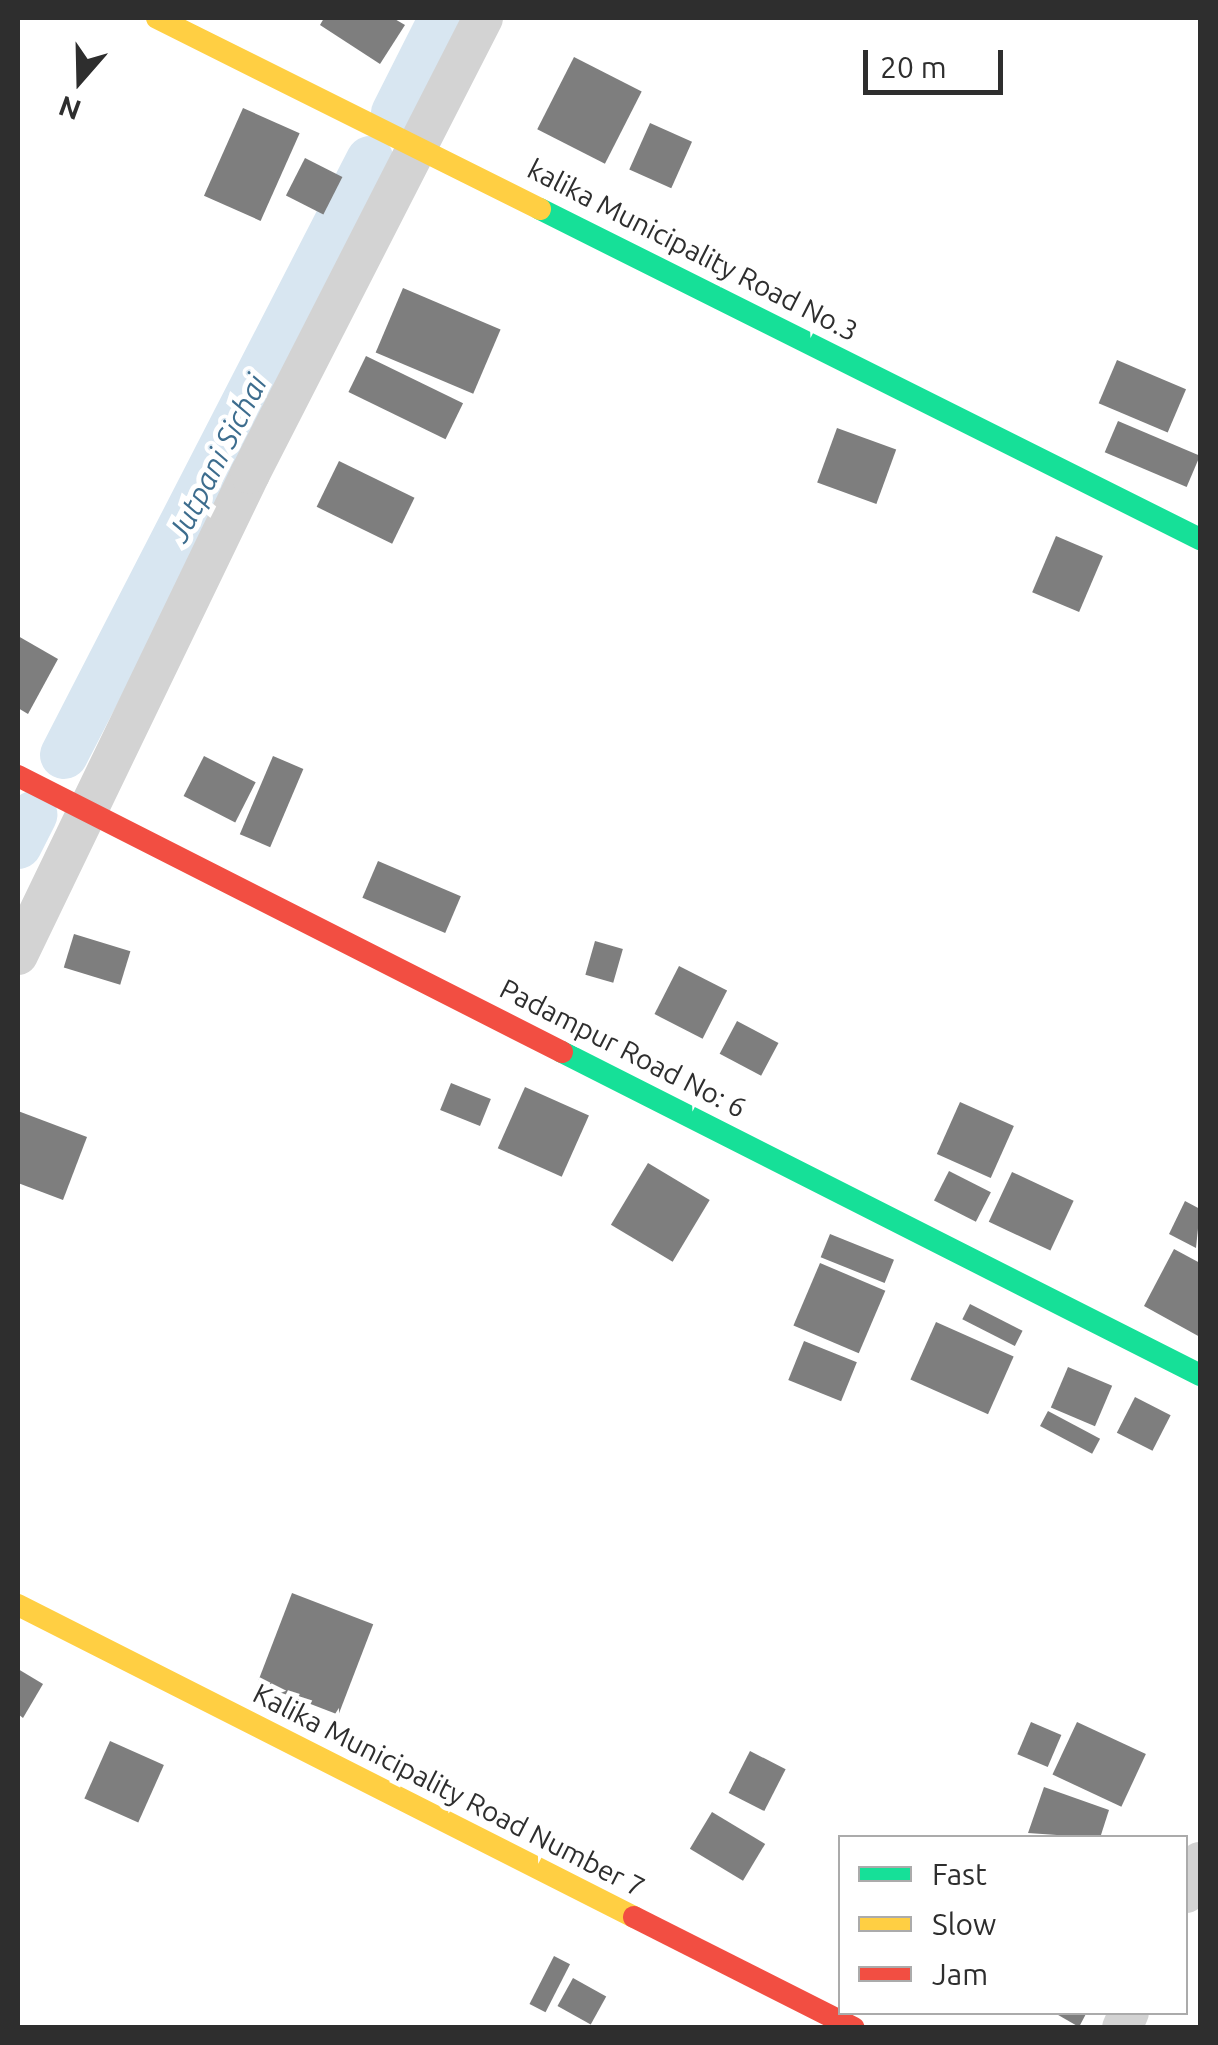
<!DOCTYPE html>
<html>
<head>
<meta charset="utf-8">
<style>
  body { margin:0 }
  #map { position:relative; width:1218px; height:2045px; overflow:hidden; background:#fff; font-family:Ubuntu,sans-serif }
  div>[style] { position:absolute }
  [style*='--x'] { left:calc(var(--x)*1px); top:calc(var(--y)*1px); width:calc(var(--w)*1px); rotate:calc(var(--a)*1deg) }
  .canal>* { height:48px; margin:-24px; padding:0 24px; transform-origin:24px; border-radius:24px; background:#d8e6f1 }
  .building>* { inset:0; background:#7e7e7e; transform-origin:0 0 }
  .street>* { height:40px; margin:-20px; padding:0 20px; transform-origin:20px; border-radius:20px; background:#d3d3d3 }
  .fast>* { height:22px; margin:-11px; padding:0 11px; transform-origin:11px; border-radius:11px; background:#16e098 }
  .slow>* { height:22px; margin:-11px; padding:0 11px; transform-origin:11px; border-radius:11px; background:#ffcf43 }
  .jam>* { height:22px; margin:-11px; padding:0 11px; transform-origin:11px; border-radius:11px; background:#f24e42 }
  span { translate:-50% -50%; white-space:nowrap; text-align:center; line-height:1.15; -webkit-text-stroke:10px #fff; paint-order:stroke }
  .street-label { font-size:28px; color:#2e2e2e }
  .water-label { font-size:30px; color:#3d6d8e; font-style:italic }
  .frame { position:absolute; inset:0; border:20px solid #2e2e2e; pointer-events:none }
  .legend { position:absolute; left:838px; top:1835px; width:350px; height:180px; box-sizing:border-box; background:#fff; border:2px solid #ababab; margin:0; padding:12px 18px; list-style:none; font-size:30px; color:#2e2e2e }
  .legend li { display:flex; align-items:center; gap:20px; height:50px }
  .legend b { width:50px; border:2px solid #ababab }
  .north { position:absolute; left:30px; top:30px; width:100px; height:100px; -webkit-text-stroke:8px #fff; paint-order:stroke; rotate:200deg; font-size:28px; font-weight:700; line-height:40px; text-align:center; color:#2e2e2e }
  .north::after { content:''; display:block; margin:auto; width:35px; height:45px; background:#2e2e2e; clip-path:polygon(50% 0,100% 100%,50% 72%,0 100%) }
  .scale { position:absolute; left:863px; top:50px; width:140px; height:45px; box-sizing:border-box; border:5px solid #2e2e2e; border-top:0; padding-left:12px; font-size:30px; line-height:35px; white-space:nowrap; color:#2e2e2e; -webkit-text-stroke:8px #fff; paint-order:stroke }
</style>
</head>
<body>
<div id="map">
  <div class="canal">
    <div style="--x:395;--y:113;--w:106;--a:-63.2"></div>
    <div style="--x:64;--y:755;--w:669;--a:-62.78"></div>
    <div style="--x:18;--y:845;--w:34;--a:-63"></div>
  </div>
  <div class="building">
    <div style="clip-path:polygon(324px 18px,393px 18px,405px 25px,380px 64px,320px 25px)"></div>
    <div style="left:574px;top:57px;width:76px;height:81px;rotate:27deg"></div>
    <div style="left:243px;top:108px;width:62px;height:96px;rotate:24deg"></div>
    <div style="left:650px;top:123px;width:46px;height:51px;rotate:24deg"></div>
    <div style="left:305px;top:158px;width:42px;height:42px;rotate:27deg"></div>
    <div style="left:403px;top:288px;width:106px;height:70px;rotate:23deg"></div>
    <div style="left:366px;top:356px;width:108px;height:40px;rotate:26deg"></div>
    <div style="left:1117px;top:360px;width:75px;height:47px;rotate:23deg"></div>
    <div style="left:1118px;top:421px;width:89px;height:34px;rotate:23deg"></div>
    <div style="left:837px;top:428px;width:63px;height:58px;rotate:20deg"></div>
    <div style="left:339px;top:461px;width:84px;height:51px;rotate:26deg"></div>
    <div style="left:1056px;top:536px;width:51px;height:61px;rotate:23deg"></div>
    <div style="clip-path:polygon(18px 636px,58px 659px,28px 714px,18px 708px)"></div>
    <div style="left:204px;top:756px;width:58px;height:45px;rotate:27deg"></div>
    <div style="left:273px;top:756px;width:33px;height:85px;rotate:23deg"></div>
    <div style="left:378px;top:861px;width:90px;height:40px;rotate:23deg"></div>
    <div style="left:74px;top:934px;width:59px;height:35px;rotate:17deg"></div>
    <div style="left:595px;top:941px;width:29px;height:35px;rotate:16deg"></div>
    <div style="left:679px;top:966px;width:54px;height:54px;rotate:27deg"></div>
    <div style="left:737px;top:1021px;width:47px;height:37px;rotate:28deg"></div>
    <div style="left:451px;top:1083px;width:43px;height:29px;rotate:22deg"></div>
    <div style="left:525px;top:1087px;width:70px;height:67px;rotate:24deg"></div>
    <div style="left:960px;top:1102px;width:59px;height:57px;rotate:24deg"></div>
    <div style="clip-path:polygon(18px 1111px,87px 1137px,63px 1200px,18px 1183px)"></div>
    <div style="left:648px;top:1163px;width:72px;height:72px;rotate:31deg"></div>
    <div style="left:949px;top:1171px;width:47px;height:33px;rotate:27deg"></div>
    <div style="left:1012px;top:1172px;width:68px;height:55px;rotate:25deg"></div>
    <div style="clip-path:polygon(1185px 1201px,1200px 1209px,1196px 1248px,1169px 1234px)"></div>
    <div style="left:830px;top:1234px;width:69px;height:25px;rotate:22deg"></div>
    <div style="clip-path:polygon(1174px 1249px,1200px 1263px,1200px 1337px,1144px 1306px)"></div>
    <div style="left:820px;top:1263px;width:71px;height:68px;rotate:23deg"></div>
    <div style="left:970px;top:1304px;width:59px;height:17px;rotate:27deg"></div>
    <div style="left:936px;top:1322px;width:85px;height:63px;rotate:24deg"></div>
    <div style="left:804px;top:1341px;width:57px;height:42px;rotate:22deg"></div>
    <div style="left:1068px;top:1367px;width:48px;height:44px;rotate:23deg"></div>
    <div style="left:1135px;top:1397px;width:40px;height:40px;rotate:27deg"></div>
    <div style="left:1048px;top:1411px;width:59px;height:17px;rotate:28deg"></div>
    <div style="left:292px;top:1593px;width:87px;height:97px;rotate:21deg"></div>
    <div style="clip-path:polygon(18px 1669px,43px 1684px,23px 1718px,18px 1714px)"></div>
    <div style="left:1031px;top:1722px;width:33px;height:35px;rotate:23deg"></div>
    <div style="left:1077px;top:1722px;width:76px;height:58px;rotate:25deg"></div>
    <div style="left:110px;top:1741px;width:59px;height:63px;rotate:24deg"></div>
    <div style="left:750px;top:1751px;width:40px;height:47px;rotate:27deg"></div>
    <div style="clip-path:polygon(1044px 1787px,1109px 1810px,1100px 1838px,1028px 1833px)"></div>
    <div style="left:712px;top:1812px;width:62px;height:43px;rotate:31deg"></div>
    <div style="left:554px;top:1956px;width:18px;height:54px;rotate:27deg"></div>
    <div style="left:573px;top:1978px;width:38px;height:32px;rotate:29deg"></div>
    <div style="clip-path:polygon(1053px 2012px,1087px 2012px,1079px 2027px)"></div>
  </div>
  <div class="street">
    <div style="--x:18;--y:955;--w:534;--a:-64.25"></div>
    <div style="--x:250;--y:474;--w:512;--a:-62.93"></div>
    <div style="--x:1186;--y:1893;--w:34;--a:-66"></div>
    <div style="--x:1122;--y:2028;--w:17;--a:-66"></div>
  </div>
  <div class="fast">
    <div style="--x:540;--y:209;--w:738;--a:26.57"></div>
    <div style="--x:562;--y:1052;--w:715;--a:26.85"></div>
  </div>
  <div class="slow">
    <div style="--x:157;--y:18;--w:428;--a:26.5"></div>
    <div style="--x:18;--y:1605;--w:691;--a:26.86"></div>
  </div>
  <div class="jam">
    <div style="--x:18;--y:776;--w:610;--a:26.9"></div>
    <div style="--x:634;--y:1917;--w:246;--a:26.8"></div>
  </div>
  <div class="street-label">
    <span style="left:693px;top:250px;rotate:27deg">kalika Municipality Road No.3</span>
    <span style="left:623px;top:1048px;rotate:27deg">Padampur Road No: 6</span>
    <span style="left:449px;top:1790px;rotate:27deg">Kalika Municipality Road Number 7</span>
  </div>
  <div class="water-label">
    <span style="left:217px;top:458px;rotate:-63deg">Jutpani Sichai</span>
  </div>
  <div class="frame"></div>
  <ul class="legend">
  <li><b style="height:12px;background:#16e098"></b>Fast</li>
  <li><b style="height:12px;background:#ffcf43"></b>Slow</li>
  <li><b style="height:12px;background:#f24e42"></b>Jam</li>
  </ul>
  <div class="north">N</div>
  <div class="scale">20 m</div>
</div>
</body>
</html>
